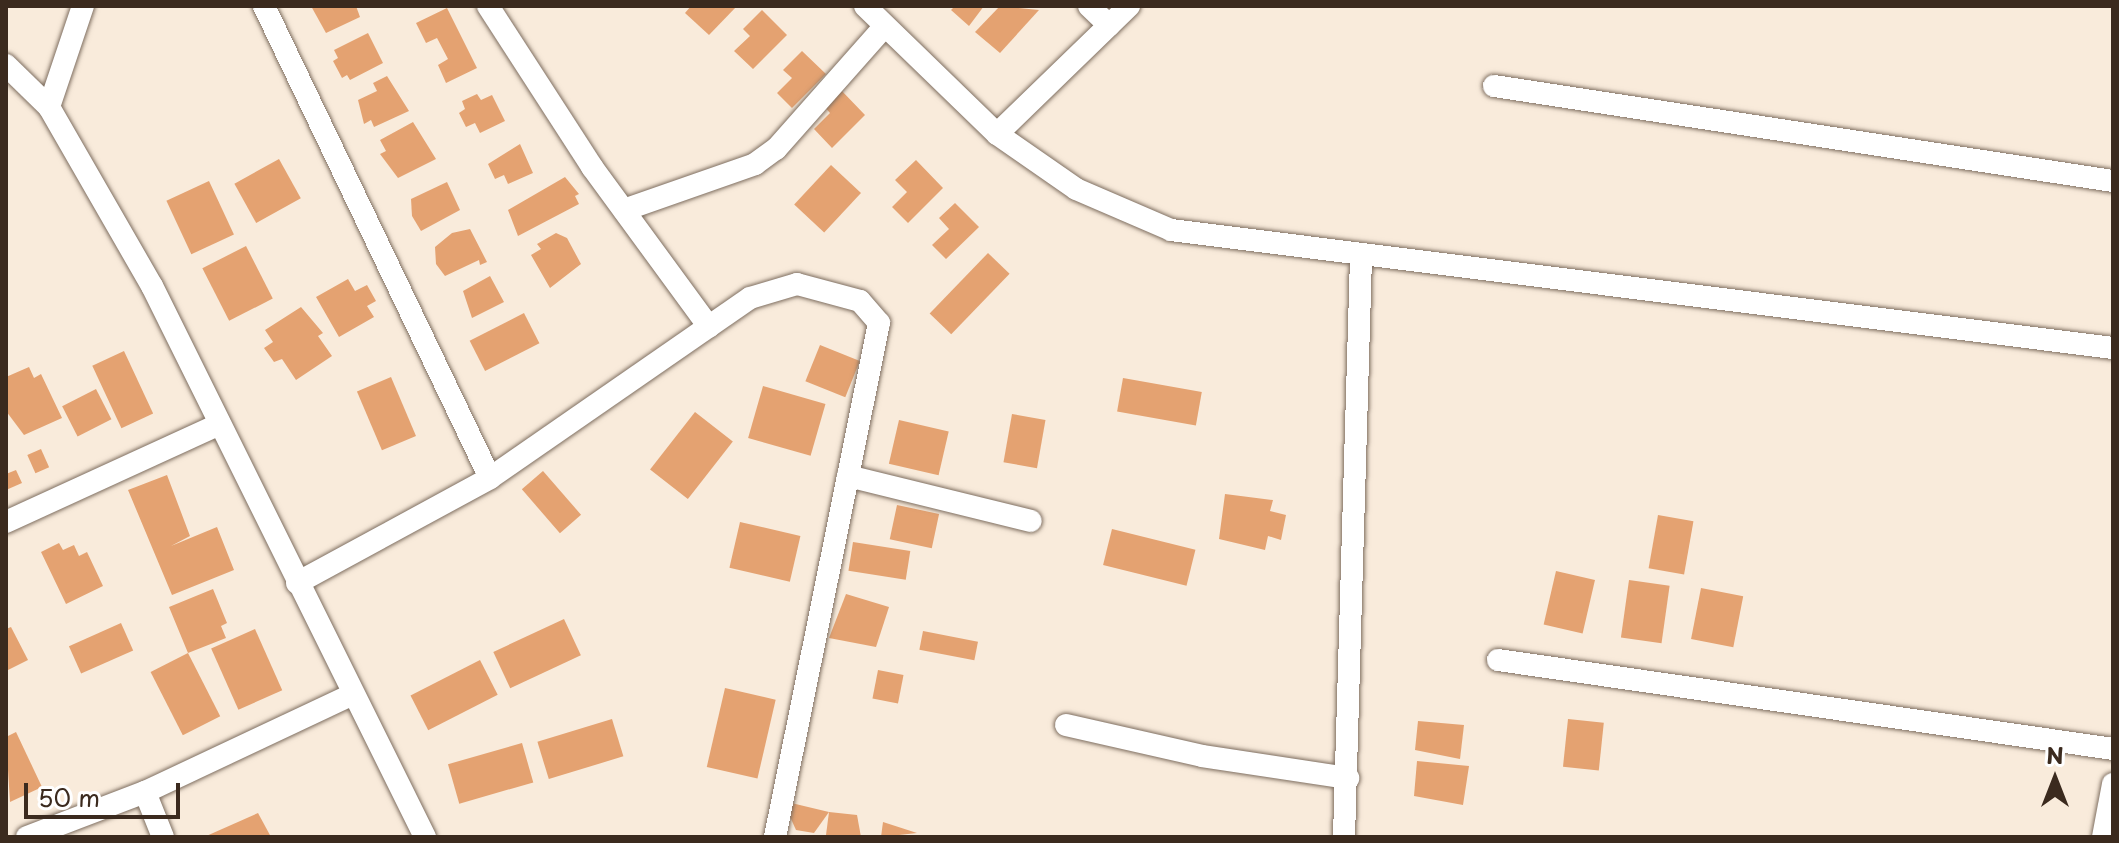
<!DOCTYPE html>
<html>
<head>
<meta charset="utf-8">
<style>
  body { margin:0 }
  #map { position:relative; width:2119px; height:843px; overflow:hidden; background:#f9ebdb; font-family:"Playpen Sans",sans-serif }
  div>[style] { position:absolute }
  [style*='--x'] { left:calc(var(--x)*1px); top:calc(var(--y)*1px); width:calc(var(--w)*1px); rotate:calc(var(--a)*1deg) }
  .building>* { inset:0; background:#e4a271; transform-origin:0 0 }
  .roads { filter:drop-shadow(0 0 2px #7e6e60) drop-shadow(0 0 2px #7e6e60) }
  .street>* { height:22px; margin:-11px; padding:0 11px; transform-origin:11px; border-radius:11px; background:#fff }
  span { translate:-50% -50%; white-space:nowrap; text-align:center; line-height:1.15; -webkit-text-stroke:6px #fff; paint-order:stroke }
  .frame { position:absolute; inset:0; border:8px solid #3b2a1e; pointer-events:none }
  .north { position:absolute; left:2015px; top:739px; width:80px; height:80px; -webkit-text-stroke:6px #fff; paint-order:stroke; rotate:0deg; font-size:22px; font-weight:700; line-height:32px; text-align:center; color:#3b2a1e }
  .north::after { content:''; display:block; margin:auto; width:28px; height:36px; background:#3b2a1e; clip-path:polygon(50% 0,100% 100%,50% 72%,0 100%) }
  .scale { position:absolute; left:24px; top:783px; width:156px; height:36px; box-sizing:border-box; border:4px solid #3b2a1e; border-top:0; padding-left:10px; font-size:24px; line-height:28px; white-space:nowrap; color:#3b2a1e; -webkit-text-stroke:6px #fff; paint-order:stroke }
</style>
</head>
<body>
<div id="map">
  <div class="building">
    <div style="clip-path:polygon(311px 6px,356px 6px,360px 17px,326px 33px)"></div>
    <div style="clip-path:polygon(691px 6px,737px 6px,709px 35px,685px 13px)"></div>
    <div style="clip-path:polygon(955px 6px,984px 6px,969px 26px,951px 10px)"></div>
    <div style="clip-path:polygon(1000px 6px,1039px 10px,1000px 53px,975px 32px)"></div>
    <div style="clip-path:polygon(447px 8px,477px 68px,446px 83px,438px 65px,448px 59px,437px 38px,426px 43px,416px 23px)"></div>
    <div style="clip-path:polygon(762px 10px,787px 35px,753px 69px,734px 51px,750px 36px,743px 29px)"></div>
    <div style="clip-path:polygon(368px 33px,383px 63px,350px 80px,347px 75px,342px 78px,333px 61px,338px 58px,334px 50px)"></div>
    <div style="clip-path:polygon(802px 51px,826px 74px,792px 108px,777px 93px,792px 78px,783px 70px)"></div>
    <div style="clip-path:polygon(387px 76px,409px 111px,374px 127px,371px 120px,364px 124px,358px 100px,377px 91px,373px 83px)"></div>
    <div style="clip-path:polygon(840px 89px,865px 115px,832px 148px,814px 129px,830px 113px,823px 105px)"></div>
    <div style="clip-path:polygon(477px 94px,481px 100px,492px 95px,505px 121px,480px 133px,475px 123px,466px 127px,459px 113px,465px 109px,462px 101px)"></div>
    <div style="clip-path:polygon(413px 122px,436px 159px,398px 178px,380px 154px,386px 151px,380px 140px)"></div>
    <div style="clip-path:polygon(520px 144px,533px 173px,508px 184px,504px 175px,495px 179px,488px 164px)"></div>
    <div style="left:279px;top:159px;width:45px;height:51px;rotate:61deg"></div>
    <div style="clip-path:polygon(916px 160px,943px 188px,908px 223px,892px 207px,907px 192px,895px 180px)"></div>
    <div style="left:831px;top:165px;width:41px;height:54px;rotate:43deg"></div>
    <div style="clip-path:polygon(565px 177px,579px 194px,575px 196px,579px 204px,518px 236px,508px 210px)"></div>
    <div style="left:209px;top:181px;width:59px;height:47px;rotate:65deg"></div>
    <div style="clip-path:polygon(447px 182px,460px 210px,421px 231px,412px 216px,411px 199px)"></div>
    <div style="clip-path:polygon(955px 203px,979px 227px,946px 259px,932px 245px,949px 229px,939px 218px)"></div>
    <div style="clip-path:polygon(470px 229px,487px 262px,480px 265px,479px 260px,445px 276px,436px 264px,435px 247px,452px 233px)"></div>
    <div style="clip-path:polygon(556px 233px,567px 238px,581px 264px,550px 288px,531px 255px,541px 249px,537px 244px)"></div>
    <div style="left:246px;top:246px;width:59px;height:49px;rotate:63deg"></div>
    <div style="left:988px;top:253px;width:30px;height:84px;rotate:44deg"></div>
    <div style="clip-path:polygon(490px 276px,504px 302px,472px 318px,463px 291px)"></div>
    <div style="clip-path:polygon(348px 279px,355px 291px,367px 285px,376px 301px,367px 306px,374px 317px,339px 337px,316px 297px)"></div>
    <div style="clip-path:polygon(301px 307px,323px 333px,318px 336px,332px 356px,296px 380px,282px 359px,274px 362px,264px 348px,273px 342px,265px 330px)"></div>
    <div style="left:524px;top:313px;width:34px;height:61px;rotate:63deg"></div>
    <div style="left:820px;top:345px;width:43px;height:39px;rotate:22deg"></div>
    <div style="left:124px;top:351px;width:69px;height:35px;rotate:65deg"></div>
    <div style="clip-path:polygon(29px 367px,34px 378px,41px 374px,62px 418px,24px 435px,6px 411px,6px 377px)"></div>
    <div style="left:391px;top:377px;width:64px;height:37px;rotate:67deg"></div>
    <div style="left:1123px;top:378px;width:80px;height:34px;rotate:10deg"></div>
    <div style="left:763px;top:386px;width:65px;height:54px;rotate:16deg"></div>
    <div style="left:96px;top:389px;width:34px;height:38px;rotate:63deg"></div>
    <div style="left:695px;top:412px;width:48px;height:73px;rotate:38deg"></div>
    <div style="left:1012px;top:414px;width:34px;height:49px;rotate:10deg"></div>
    <div style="left:899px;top:420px;width:51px;height:45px;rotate:13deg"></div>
    <div style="left:41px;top:449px;width:20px;height:15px;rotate:66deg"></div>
    <div style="clip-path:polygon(16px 470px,22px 483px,6px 490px,6px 474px)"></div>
    <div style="left:543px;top:471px;width:58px;height:28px;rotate:49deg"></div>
    <div style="clip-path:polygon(167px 475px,190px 536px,171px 546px,217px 527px,234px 570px,172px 595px,128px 490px)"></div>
    <div style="clip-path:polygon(1225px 494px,1273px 500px,1270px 511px,1286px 515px,1281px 540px,1268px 536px,1265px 550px,1219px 539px)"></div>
    <div style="left:897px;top:505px;width:43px;height:35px;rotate:12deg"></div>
    <div style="left:1658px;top:515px;width:36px;height:54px;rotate:10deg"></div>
    <div style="left:740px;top:522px;width:62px;height:47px;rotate:13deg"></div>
    <div style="left:1112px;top:529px;width:86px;height:37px;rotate:14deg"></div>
    <div style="left:853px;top:542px;width:58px;height:29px;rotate:9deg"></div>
    <div style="clip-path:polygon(59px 543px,63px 550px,74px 545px,79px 556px,87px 552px,103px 586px,66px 604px,41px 552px)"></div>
    <div style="left:1556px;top:571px;width:40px;height:55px;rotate:13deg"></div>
    <div style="left:1629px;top:580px;width:41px;height:58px;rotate:8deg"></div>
    <div style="left:1701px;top:588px;width:43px;height:52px;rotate:11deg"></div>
    <div style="clip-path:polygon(213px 589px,227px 623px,221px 626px,226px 638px,188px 653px,169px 607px)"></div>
    <div style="clip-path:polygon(846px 594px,889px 607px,876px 647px,829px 638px)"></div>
    <div style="left:564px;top:619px;width:40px;height:78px;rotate:65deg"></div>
    <div style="left:121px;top:623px;width:30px;height:57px;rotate:66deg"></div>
    <div style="clip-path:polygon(11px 627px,28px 660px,6px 671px,6px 629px)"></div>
    <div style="left:255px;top:629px;width:67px;height:48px;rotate:66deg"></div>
    <div style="left:923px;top:631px;width:56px;height:19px;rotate:11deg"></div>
    <div style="left:188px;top:653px;width:71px;height:42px;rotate:63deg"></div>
    <div style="left:480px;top:660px;width:39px;height:78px;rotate:63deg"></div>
    <div style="left:878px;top:670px;width:26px;height:29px;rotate:11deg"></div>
    <div style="left:725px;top:688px;width:52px;height:81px;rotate:13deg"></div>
    <div style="left:612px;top:719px;width:39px;height:78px;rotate:73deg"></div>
    <div style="left:1568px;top:719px;width:36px;height:48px;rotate:6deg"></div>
    <div style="clip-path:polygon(1418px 721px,1464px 725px,1460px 759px,1415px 750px)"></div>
    <div style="clip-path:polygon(16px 732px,42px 787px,10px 802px,6px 737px)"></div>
    <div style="left:522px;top:743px;width:41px;height:77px;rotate:74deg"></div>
    <div style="clip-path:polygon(1417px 761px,1469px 766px,1463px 805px,1414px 796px)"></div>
    <div style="clip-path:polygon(783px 801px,829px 812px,814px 833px,796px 830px)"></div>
    <div style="clip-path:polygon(829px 812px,857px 815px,861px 837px,826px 835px)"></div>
    <div style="clip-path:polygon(258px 813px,271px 837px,204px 837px)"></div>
    <div style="clip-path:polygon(883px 822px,917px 833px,881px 837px)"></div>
  </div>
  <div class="roads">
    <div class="street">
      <div style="--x:264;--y:6;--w:523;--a:64.41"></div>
      <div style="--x:488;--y:6;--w:192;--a:57.1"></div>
      <div style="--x:592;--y:167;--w:198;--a:53.8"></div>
      <div style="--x:865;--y:6;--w:184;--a:44.1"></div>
      <div style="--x:997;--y:134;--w:96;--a:34.8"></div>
      <div style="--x:1076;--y:189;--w:103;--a:23.3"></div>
      <div style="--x:1171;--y:230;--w:949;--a:7.14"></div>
      <div style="--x:1089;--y:6;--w:28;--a:44"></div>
      <div style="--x:6;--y:65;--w:60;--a:44.3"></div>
      <div style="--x:49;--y:107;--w:207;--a:60.1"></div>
      <div style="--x:152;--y:286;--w:615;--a:63.64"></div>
      <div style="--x:1494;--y:86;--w:626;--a:8.73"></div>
      <div style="--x:49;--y:107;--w:107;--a:-71.4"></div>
      <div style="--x:997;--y:134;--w:184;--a:-44.1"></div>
      <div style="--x:624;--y:210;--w:139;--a:-19.3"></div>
      <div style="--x:755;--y:164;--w:26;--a:-36"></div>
      <div style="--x:776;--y:149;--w:164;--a:-48.5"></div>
      <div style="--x:848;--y:476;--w:188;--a:13.8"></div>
      <div style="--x:6;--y:522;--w:235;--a:-24.6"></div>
      <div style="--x:297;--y:583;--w:220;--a:-28.5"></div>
      <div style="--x:490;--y:478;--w:316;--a:-34.7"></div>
      <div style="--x:750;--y:298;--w:49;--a:-16.6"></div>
      <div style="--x:797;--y:284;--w:65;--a:15.1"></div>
      <div style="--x:860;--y:301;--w:29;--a:49"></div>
      <div style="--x:879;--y:323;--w:524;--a:101.44"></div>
      <div style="--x:1498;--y:660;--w:621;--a:8.23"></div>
      <div style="--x:1066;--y:725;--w:139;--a:12.8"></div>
      <div style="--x:1202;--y:756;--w:148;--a:8.6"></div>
      <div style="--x:145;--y:792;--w:48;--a:68.2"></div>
      <div style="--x:27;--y:837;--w:126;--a:-20.9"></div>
      <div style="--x:145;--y:792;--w:230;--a:-25.2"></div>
      <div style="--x:1344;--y:837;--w:581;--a:-88.32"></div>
      <div style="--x:2103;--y:837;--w:54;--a:-79.3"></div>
    </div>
  </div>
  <div class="frame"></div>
  <div class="north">N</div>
  <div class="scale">50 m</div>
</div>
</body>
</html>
